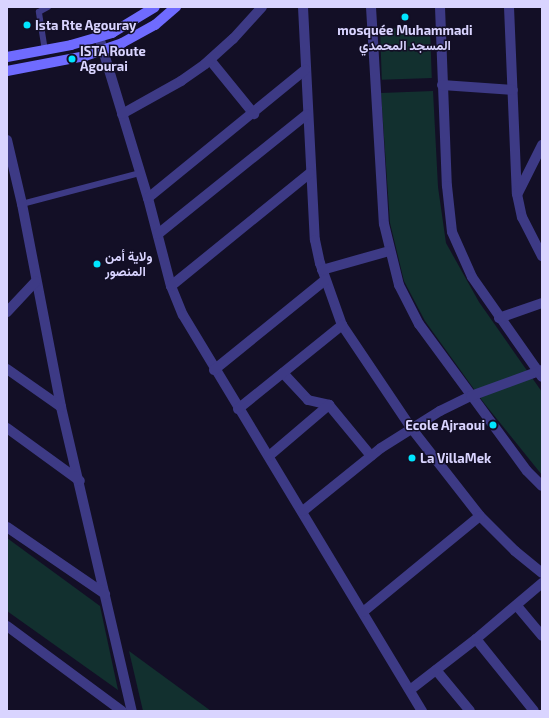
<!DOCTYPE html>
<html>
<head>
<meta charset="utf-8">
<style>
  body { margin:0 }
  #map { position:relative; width:549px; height:718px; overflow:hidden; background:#130f26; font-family:"Exo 2",Vazirmatn,sans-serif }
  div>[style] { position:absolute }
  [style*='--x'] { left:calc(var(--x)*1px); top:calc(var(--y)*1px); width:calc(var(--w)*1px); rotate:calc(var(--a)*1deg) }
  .green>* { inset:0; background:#12302f; transform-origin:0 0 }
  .service>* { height:5.5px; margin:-2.75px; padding:0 2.75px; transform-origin:2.75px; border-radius:2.75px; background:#3d3a85 }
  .minor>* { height:10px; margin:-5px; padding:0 5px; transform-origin:5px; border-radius:5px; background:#3d3a85 }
  .secondary>* { height:10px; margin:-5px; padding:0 5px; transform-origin:5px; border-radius:5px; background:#6f6bff }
  .dots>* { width:11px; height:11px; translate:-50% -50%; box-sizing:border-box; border:2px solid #130f26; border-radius:50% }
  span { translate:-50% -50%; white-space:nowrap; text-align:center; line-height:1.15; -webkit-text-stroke:3px #130f26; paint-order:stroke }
  .poi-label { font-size:13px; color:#d9d4ff; font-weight:700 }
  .left { translate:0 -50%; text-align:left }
  .right { translate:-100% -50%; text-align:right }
  .frame { position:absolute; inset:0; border:8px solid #d9d4ff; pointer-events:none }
</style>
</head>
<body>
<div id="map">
  <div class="green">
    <div style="left:430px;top:27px;width:51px;height:50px;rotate:88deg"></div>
    <div style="clip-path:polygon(433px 91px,438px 187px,446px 243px,479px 302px,542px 392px,542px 475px,484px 403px,425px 321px,404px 281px,390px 223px,381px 93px)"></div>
    <div style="clip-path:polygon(7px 538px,100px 606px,118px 690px,7px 611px)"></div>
    <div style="clip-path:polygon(129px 651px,211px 711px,143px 711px)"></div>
  </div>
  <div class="service">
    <div style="--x:45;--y:51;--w:39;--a:-99"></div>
    <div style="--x:39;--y:12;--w:10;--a:-29"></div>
    <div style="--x:22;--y:204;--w:122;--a:-14.7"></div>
  </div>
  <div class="minor">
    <div style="--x:303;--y:7;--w:233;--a:87.1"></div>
    <div style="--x:315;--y:240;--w:24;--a:78"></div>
    <div style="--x:320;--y:263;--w:66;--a:70.5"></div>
    <div style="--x:342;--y:325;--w:125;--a:56.1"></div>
    <div style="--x:412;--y:429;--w:110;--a:52"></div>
    <div style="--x:480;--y:516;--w:49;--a:45"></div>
    <div style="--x:515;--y:551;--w:35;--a:39"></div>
    <div style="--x:371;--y:7;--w:217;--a:86.6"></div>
    <div style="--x:384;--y:224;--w:63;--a:76.2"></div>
    <div style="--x:399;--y:285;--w:44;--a:62.9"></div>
    <div style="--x:419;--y:324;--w:182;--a:53.7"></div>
    <div style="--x:527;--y:471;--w:21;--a:45"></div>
    <div style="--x:440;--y:7;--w:179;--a:87.8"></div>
    <div style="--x:447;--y:186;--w:46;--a:83.8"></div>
    <div style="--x:452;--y:232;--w:49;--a:66"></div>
    <div style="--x:472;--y:277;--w:122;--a:55"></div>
    <div style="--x:509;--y:7;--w:187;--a:87.6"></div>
    <div style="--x:517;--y:194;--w:24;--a:78"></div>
    <div style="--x:522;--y:217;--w:44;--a:62.9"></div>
    <div style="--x:99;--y:37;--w:168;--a:73.1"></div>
    <div style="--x:148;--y:198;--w:91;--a:75.4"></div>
    <div style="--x:171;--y:286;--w:31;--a:68"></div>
    <div style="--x:183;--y:315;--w:463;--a:58.9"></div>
    <div style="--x:210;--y:60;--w:70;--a:50.8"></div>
    <div style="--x:442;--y:85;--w:71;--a:4"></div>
    <div style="--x:122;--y:114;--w:68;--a:-29.2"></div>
    <div style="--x:181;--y:81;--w:29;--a:-35"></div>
    <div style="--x:205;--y:64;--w:38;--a:-42"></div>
    <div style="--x:233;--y:39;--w:43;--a:-47.8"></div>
    <div style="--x:7;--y:140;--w:66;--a:76.8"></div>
    <div style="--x:22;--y:204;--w:207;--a:79.1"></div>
    <div style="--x:61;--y:407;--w:312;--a:76.9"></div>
    <div style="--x:518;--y:193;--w:54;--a:-63.4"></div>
    <div style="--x:148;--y:198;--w:203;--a:-39.2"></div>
    <div style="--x:158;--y:234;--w:191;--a:-38.8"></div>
    <div style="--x:322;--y:270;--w:70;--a:-15.8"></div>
    <div style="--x:171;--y:286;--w:179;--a:-39.1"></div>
    <div style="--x:7;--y:312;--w:42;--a:-46.9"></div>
    <div style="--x:499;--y:318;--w:46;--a:-19.2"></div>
    <div style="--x:7;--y:369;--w:66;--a:35.1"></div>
    <div style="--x:214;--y:370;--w:143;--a:-39"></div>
    <div style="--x:283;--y:373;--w:37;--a:47"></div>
    <div style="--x:308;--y:400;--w:22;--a:13"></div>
    <div style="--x:329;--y:405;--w:66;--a:50.5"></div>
    <div style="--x:238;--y:409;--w:134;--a:-38.9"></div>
    <div style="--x:7;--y:428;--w:90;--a:36"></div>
    <div style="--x:269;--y:456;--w:79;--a:-40.4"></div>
    <div style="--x:303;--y:511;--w:100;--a:-38.9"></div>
    <div style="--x:381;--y:448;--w:70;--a:-32.1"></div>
    <div style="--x:440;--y:411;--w:34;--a:-26"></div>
    <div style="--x:471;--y:396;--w:76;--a:-20.1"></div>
    <div style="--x:7;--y:527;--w:119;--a:34.4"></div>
    <div style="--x:517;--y:606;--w:39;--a:50"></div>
    <div style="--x:363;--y:612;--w:151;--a:-39.4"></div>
    <div style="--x:7;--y:626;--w:143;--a:36.5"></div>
    <div style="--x:476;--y:639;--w:92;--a:51.1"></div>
    <div style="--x:436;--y:670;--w:53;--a:50.3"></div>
    <div style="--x:410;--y:690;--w:83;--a:-37.7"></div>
    <div style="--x:476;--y:639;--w:87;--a:-40.3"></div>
  </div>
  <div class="secondary">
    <div style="--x:7;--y:57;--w:65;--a:-10.6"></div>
    <div style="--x:71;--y:45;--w:43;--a:-16.3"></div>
    <div style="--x:112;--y:33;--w:50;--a:-31.2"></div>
    <div style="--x:7;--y:71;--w:79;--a:-10.9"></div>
    <div style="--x:85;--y:56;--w:39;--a:-19"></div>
    <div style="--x:122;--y:43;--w:38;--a:-29"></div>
    <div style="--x:155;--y:25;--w:28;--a:-41"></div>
  </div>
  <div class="dots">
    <div style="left:405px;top:17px;background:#00e5ff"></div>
    <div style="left:27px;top:25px;background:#00e5ff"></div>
    <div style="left:72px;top:59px;background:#00e5ff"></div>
    <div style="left:97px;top:264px;background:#00e5ff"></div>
    <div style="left:493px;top:425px;background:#00e5ff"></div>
    <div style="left:412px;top:458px;background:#00e5ff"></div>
  </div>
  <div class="poi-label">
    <span class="left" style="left:35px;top:25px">Ista Rte Agouray</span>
    <span style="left:405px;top:38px">mosquée Muhammadi<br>المسجد المحمدي</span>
    <span class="left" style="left:80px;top:59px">ISTA Route<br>Agourai</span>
    <span class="left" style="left:105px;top:264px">ولاية أمن<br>المنصور</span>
    <span class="right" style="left:485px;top:425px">Ecole Ajraoui</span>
    <span class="left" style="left:420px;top:458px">La VillaMek</span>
  </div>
  <div class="frame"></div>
</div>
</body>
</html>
